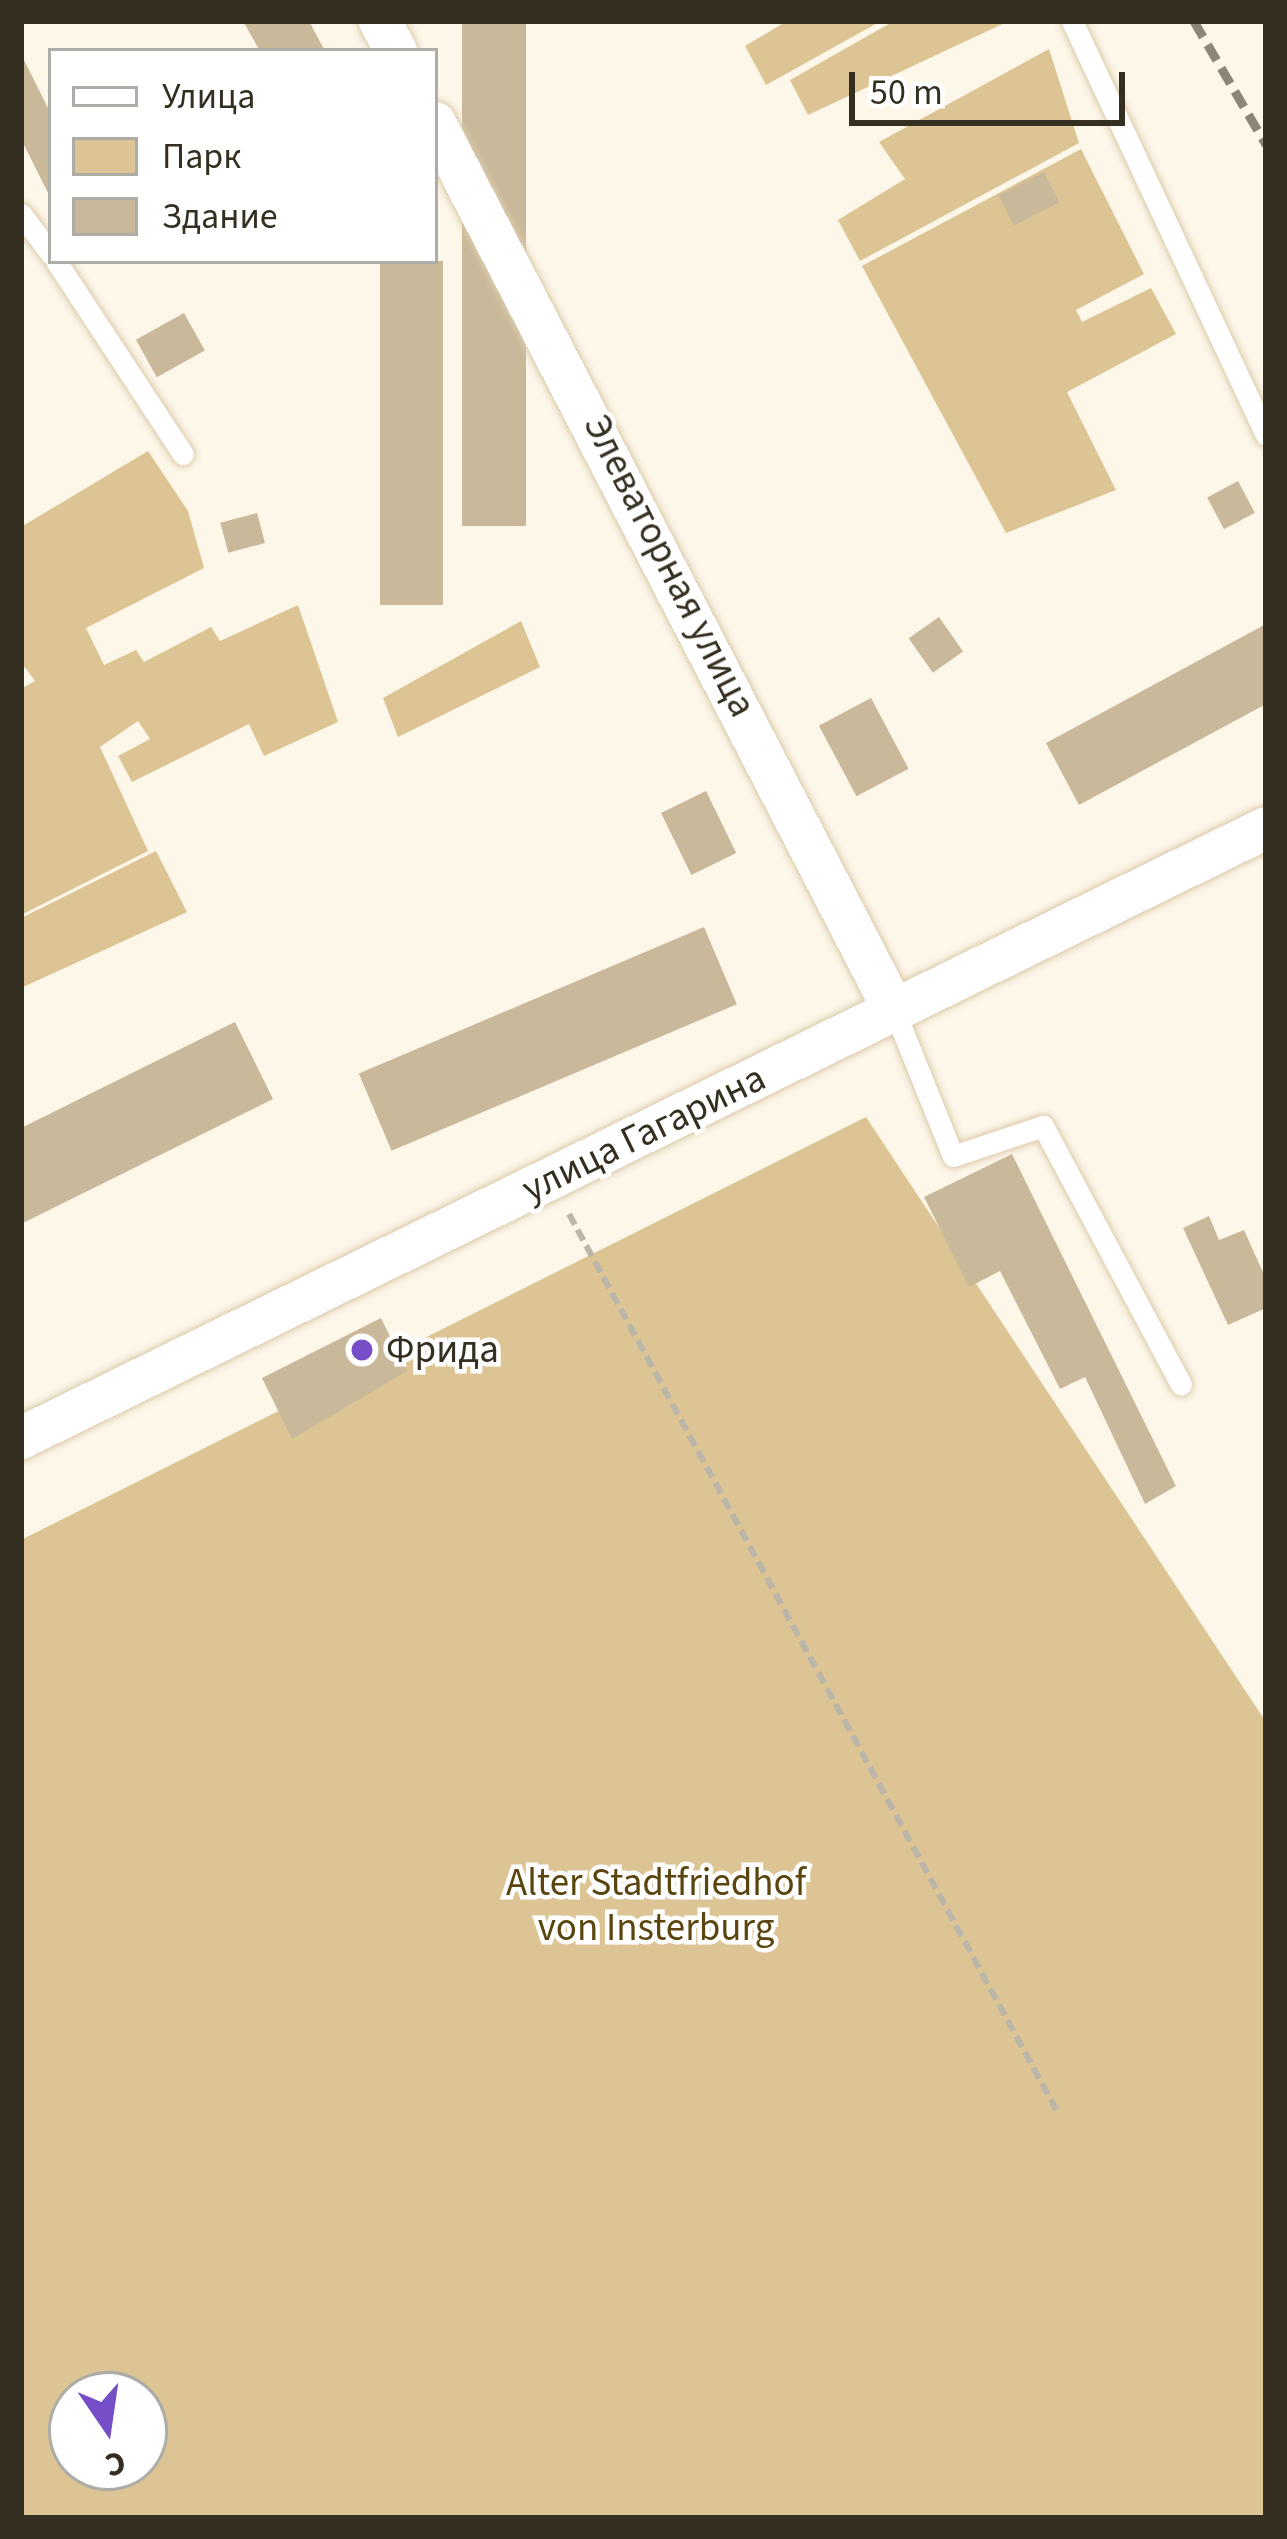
<!DOCTYPE html>
<html>
<head>
<meta charset="utf-8">
<style>
  body { margin:0 }
  #map { position:relative; width:1287px; height:2539px; overflow:hidden; background:#fdf7ea; font-family:"Source Sans 3",sans-serif }
  div>[style] { position:absolute }
  [style*='--x'] { left:calc(var(--x)*1px); top:calc(var(--y)*1px); width:calc(var(--w)*1px); rotate:calc(var(--a)*1deg) }
  .green>* { inset:0; background:#dcc494 }
  .building>* { inset:0; background:#c9b99a; transform-origin:0 0 }
  .path>* { height:6px; margin-top:-3px; transform-origin:0; background:repeating-linear-gradient(90deg,#bcb6a9 0 12px,transparent 0 18px) }
  .roads { filter:drop-shadow(0 0 3px #dcccad) drop-shadow(0 0 3px #dcccad) }
  .lane>* { height:21px; margin:-10.5px; padding:0 10.5px; transform-origin:10.5px; border-radius:10.5px; background:#fff }
  .street>* { height:42px; margin:-21px; padding:0 21px; transform-origin:21px; border-radius:21px; background:#fff }
  .rail>* { height:9px; margin-top:-4.5px; transform-origin:0; background:repeating-linear-gradient(90deg,#8c8679 0 18px,transparent 0 27px) }
  .dots>* { width:33px; height:33px; translate:-50% -50%; box-sizing:border-box; border:6px solid #fff; border-radius:50% }
  span { translate:-50% -50%; white-space:nowrap; text-align:center; line-height:1.15; -webkit-text-stroke:9px #fff; paint-order:stroke }
  .street-label { font-size:39px; color:#352f22 }
  .poi-label { font-size:39px; color:#352f22 }
  .left { translate:0 -50%; text-align:left }
  .park-label { font-size:39px; color:#5b450e }
  .frame { position:absolute; inset:0; border:24px solid #352f22; pointer-events:none }
  .legend { position:absolute; left:48px; top:48px; width:390px; height:216px; box-sizing:border-box; background:#fff; border:3px solid #aeaca7; margin:0; padding:15px 21px; list-style:none; font-size:36px; color:#352f22 }
  .legend li { display:flex; align-items:center; gap:24px; height:60px }
  .legend b { width:60px; border:3px solid #aeaca7 }
  .north { position:absolute; left:48px; top:2371px; width:120px; height:120px; box-sizing:border-box; background:#fff; border:3px solid #aeaca7; border-radius:50%; rotate:167deg; font-size:33px; font-weight:700; line-height:48px; text-align:center; color:#352f22 }
  .north::after { content:''; display:block; margin:auto; width:42px; height:54px; background:#764ec7; clip-path:polygon(50% 0,100% 100%,50% 72%,0 100%) }
  .scale { position:absolute; left:849px; top:72px; width:276px; height:54px; box-sizing:border-box; border:6px solid #352f22; border-top:0; padding-left:15px; font-size:36px; line-height:42px; white-space:nowrap; color:#352f22; -webkit-text-stroke:9px #fff; paint-order:stroke }
</style>
</head>
<body>
<div id="map">
  <div class="green">
    <div style="clip-path:polygon(787px 21px,881px 21px,766px 85px,745px 46px)"></div>
    <div style="clip-path:polygon(894px 21px,1009px 21px,808px 115px,790px 80px)"></div>
    <div style="clip-path:polygon(1049px 49px,1079px 143px,860px 261px,838px 220px,905px 179px,879px 142px)"></div>
    <div style="clip-path:polygon(1081px 149px,1144px 274px,1076px 310px,1082px 322px,1151px 288px,1176px 334px,1067px 392px,1116px 490px,1006px 533px,862px 266px)"></div>
    <div style="clip-path:polygon(148px 451px,188px 511px,204px 568px,86px 628px,104px 665px,136px 650px,144px 662px,211px 627px,220px 641px,298px 605px,338px 722px,264px 756px,249px 724px,132px 782px,118px 756px,150px 739px,138px 721px,100px 747px,148px 851px,21px 915px,21px 689px,35px 681px,21px 662px,21px 527px)"></div>
    <div style="clip-path:polygon(521px 621px,540px 667px,398px 737px,383px 698px)"></div>
    <div style="clip-path:polygon(156px 851px,187px 912px,21px 988px,21px 918px)"></div>
    <div style="clip-path:polygon(evenodd,866px 1117px,1266px 1722px,1266px 2518px,21px 2518px,21px 1540px,866px 1117px,72px 2395px,144px 2395px,144px 2467px,72px 2467px,72px 2395px)"></div>
  </div>
  <div class="building">
    <div style="clip-path:polygon(243px 21px,309px 21px,325px 51px,260px 51px)"></div>
    <div style="left:462px;top:21px;width:64px;height:505px"></div>
    <div style="clip-path:polygon(21px 54px,51px 114px,51px 199px,21px 139px)"></div>
    <div style="left:1044px;top:172px;width:34px;height:51px;rotate:63deg"></div>
    <div style="left:380px;top:261px;width:63px;height:344px"></div>
    <div style="left:184px;top:313px;width:43px;height:55px;rotate:61deg"></div>
    <div style="left:1238px;top:481px;width:36px;height:35px;rotate:62deg"></div>
    <div style="left:257px;top:513px;width:31px;height:38px;rotate:75deg"></div>
    <div style="left:939px;top:617px;width:42px;height:37px;rotate:55deg"></div>
    <div style="clip-path:polygon(1266px 624px,1266px 704px,1079px 805px,1046px 743px)"></div>
    <div style="left:871px;top:698px;width:80px;height:59px;rotate:62deg"></div>
    <div style="left:706px;top:791px;width:69px;height:50px;rotate:64deg"></div>
    <div style="left:704px;top:927px;width:84px;height:375px;rotate:67deg"></div>
    <div style="clip-path:polygon(235px 1022px,273px 1099px,21px 1224px,21px 1128px)"></div>
    <div style="clip-path:polygon(1012px 1154px,1176px 1486px,1145px 1504px,1085px 1377px,1060px 1389px,1000px 1271px,969px 1287px,924px 1197px)"></div>
    <div style="clip-path:polygon(1209px 1216px,1219px 1240px,1244px 1230px,1266px 1279px,1266px 1308px,1228px 1325px,1183px 1228px)"></div>
    <div style="clip-path:polygon(381px 1318px,407px 1371px,292px 1439px,262px 1378px)"></div>
  </div>
  <div class="path">
    <div style="--x:569;--y:1214;--w:1026;--a:61.46"></div>
  </div>
  <div class="roads">
    <div class="lane">
      <div style="--x:1072;--y:21;--w:457;--a:64.9"></div>
      <div style="--x:21;--y:214;--w:50;--a:53.1"></div>
      <div style="--x:56;--y:261;--w:231;--a:56.7"></div>
      <div style="--x:895;--y:1012;--w:155;--a:68.1"></div>
      <div style="--x:953;--y:1156;--w:95;--a:-18.4"></div>
      <div style="--x:1043;--y:1126;--w:293;--a:61.9"></div>
    </div>
    <div class="street">
      <div style="--x:380;--y:21;--w:34;--a:62"></div>
      <div style="--x:435;--y:123;--w:1001;--a:62.64"></div>
      <div style="--x:21;--y:1438;--w:1386;--a:-26.1"></div>
    </div>
  </div>
  <div class="rail">
    <div style="--x:1194;--y:21;--w:143;--a:59.7"></div>
  </div>
  <div class="dots">
    <div style="left:362px;top:1350px;background:#764ec7"></div>
  </div>
  <div class="street-label">
    <span style="left:669px;top:566px;rotate:63deg">Элеваторная улица</span>
    <span style="left:644px;top:1134px;rotate:-26deg">улица Гагарина</span>
  </div>
  <div class="poi-label">
    <span class="left" style="left:386px;top:1350px">Фрида</span>
  </div>
  <div class="park-label">
    <span style="left:656px;top:1906px">Alter Stadtfriedhof<br>von Insterburg</span>
  </div>
  <div class="frame"></div>
  <ul class="legend">
  <li><b style="height:15px;background:#fff"></b>Улица</li>
  <li><b style="height:33px;background:#dcc494"></b>Парк</li>
  <li><b style="height:33px;background:#c9b99a"></b>Здание</li>
  </ul>
  <div class="north">С</div>
  <div class="scale">50 m</div>
</div>
</body>
</html>
